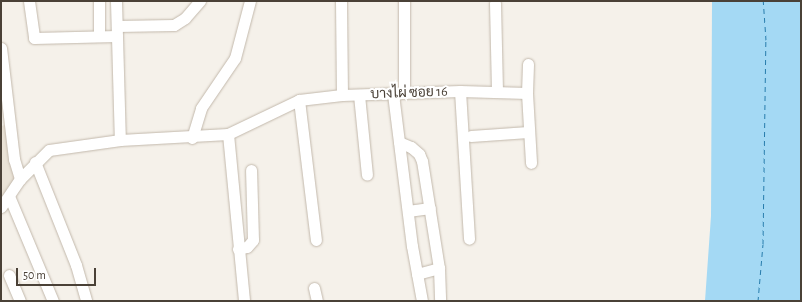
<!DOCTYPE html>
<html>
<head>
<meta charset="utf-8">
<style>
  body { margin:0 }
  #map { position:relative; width:802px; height:302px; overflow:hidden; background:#f5f1ea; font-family:"Alegreya Sans",Sarabun,sans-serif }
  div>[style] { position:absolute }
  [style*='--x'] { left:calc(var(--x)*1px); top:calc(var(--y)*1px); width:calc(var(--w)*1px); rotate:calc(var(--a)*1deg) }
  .residential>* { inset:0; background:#eae3d7 }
  .water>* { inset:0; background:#a4d9f4 }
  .ferry>* { height:1px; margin-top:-0.5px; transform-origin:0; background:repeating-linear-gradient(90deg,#277cac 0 5px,transparent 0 9px) }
  .roads { filter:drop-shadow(0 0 1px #c2b8ab) drop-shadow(0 0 1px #c2b8ab) }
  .minor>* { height:11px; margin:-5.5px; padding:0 5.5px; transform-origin:5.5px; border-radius:5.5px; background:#fff }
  span { translate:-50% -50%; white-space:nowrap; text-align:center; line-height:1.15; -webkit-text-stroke:4px #fff; paint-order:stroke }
  .street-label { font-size:14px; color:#4a4137 }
  .frame { position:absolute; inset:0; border:2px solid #4a4137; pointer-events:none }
  .scale { position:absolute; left:16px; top:268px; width:80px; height:18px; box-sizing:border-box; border:2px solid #4a4137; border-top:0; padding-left:5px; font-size:12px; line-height:14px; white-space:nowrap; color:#4a4137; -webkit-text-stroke:3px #fff; paint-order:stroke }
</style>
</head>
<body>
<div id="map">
  <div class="residential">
    <div style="clip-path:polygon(10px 124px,20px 179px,1px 199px,1px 126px)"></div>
  </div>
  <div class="water">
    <div style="clip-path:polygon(712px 1px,801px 1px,801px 301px,705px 301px,711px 216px)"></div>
  </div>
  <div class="ferry">
    <div style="--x:758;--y:301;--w:57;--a:-85"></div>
    <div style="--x:763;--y:244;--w:204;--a:-89.2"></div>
    <div style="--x:766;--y:40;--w:39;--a:-94"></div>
  </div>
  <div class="roads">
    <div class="minor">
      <div style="--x:29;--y:1;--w:37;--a:82"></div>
      <div style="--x:34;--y:38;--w:83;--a:-1.4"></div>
      <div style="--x:99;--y:1;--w:35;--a:90"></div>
      <div style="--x:116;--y:1;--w:139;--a:88.4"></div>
      <div style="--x:341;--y:1;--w:94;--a:89.4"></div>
      <div style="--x:495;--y:3;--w:89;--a:88.7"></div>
      <div style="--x:117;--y:26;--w:57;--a:-1"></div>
      <div style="--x:174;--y:25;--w:13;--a:-32"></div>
      <div style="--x:185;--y:18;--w:23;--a:-49"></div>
      <div style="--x:1;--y:48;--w:112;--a:83.3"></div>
      <div style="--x:14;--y:159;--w:21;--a:73"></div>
      <div style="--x:460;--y:91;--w:148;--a:86.5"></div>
      <div style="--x:404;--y:93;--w:92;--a:-90"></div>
      <div style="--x:527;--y:93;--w:29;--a:-88"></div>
      <div style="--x:393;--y:94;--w:153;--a:82.9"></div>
      <div style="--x:412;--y:246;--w:56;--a:79.7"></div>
      <div style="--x:359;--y:95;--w:80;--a:84.3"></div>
      <div style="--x:299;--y:100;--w:141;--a:83.1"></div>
      <div style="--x:228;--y:134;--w:168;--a:84.5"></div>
      <div style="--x:471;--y:136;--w:57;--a:-4"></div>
      <div style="--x:192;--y:138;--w:31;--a:-73"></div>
      <div style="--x:201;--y:108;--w:60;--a:-55.8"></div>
      <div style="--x:235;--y:58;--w:59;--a:-75.3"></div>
      <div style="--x:399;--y:142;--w:13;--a:23"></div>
      <div style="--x:411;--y:147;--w:11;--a:41"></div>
      <div style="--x:419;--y:154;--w:8;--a:67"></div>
      <div style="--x:422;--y:161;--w:108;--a:81"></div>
      <div style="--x:439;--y:268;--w:33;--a:88"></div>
      <div style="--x:35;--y:162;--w:111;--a:68.3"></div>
      <div style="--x:76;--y:265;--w:37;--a:74"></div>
      <div style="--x:9;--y:196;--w:114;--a:67.3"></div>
      <div style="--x:1;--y:207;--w:34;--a:-56"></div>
      <div style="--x:20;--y:179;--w:41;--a:-45"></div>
      <div style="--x:49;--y:150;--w:72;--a:-8"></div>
      <div style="--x:120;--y:140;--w:108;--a:-3.2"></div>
      <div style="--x:228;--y:134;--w:79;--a:-25.6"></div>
      <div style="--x:299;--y:100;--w:43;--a:-6.6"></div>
      <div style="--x:342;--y:95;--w:118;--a:-1.9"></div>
      <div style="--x:460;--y:91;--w:67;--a:1.7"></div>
      <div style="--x:527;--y:93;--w:70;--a:86.7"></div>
      <div style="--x:408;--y:211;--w:22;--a:-8"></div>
      <div style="--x:238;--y:249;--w:9;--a:-13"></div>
      <div style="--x:247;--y:247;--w:9;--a:-49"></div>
      <div style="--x:253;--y:240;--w:70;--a:-91.6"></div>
      <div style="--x:417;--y:274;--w:23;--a:-15"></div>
      <div style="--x:9;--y:275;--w:28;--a:67"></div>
      <div style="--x:314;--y:288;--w:13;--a:77"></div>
    </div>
  </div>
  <div class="street-label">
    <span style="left:409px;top:93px;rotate:-2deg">บางไผ่ ซอย 16</span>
  </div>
  <div class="frame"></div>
  <div class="scale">50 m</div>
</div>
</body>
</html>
